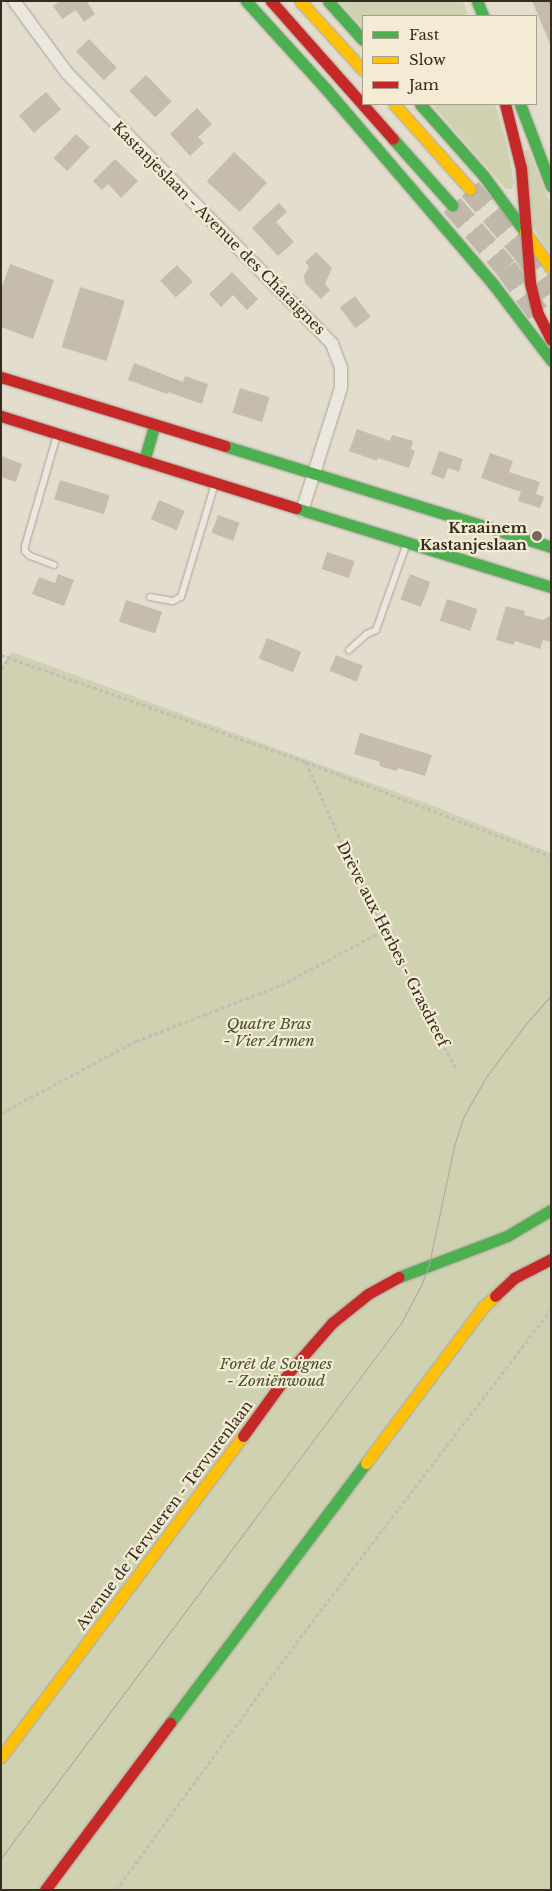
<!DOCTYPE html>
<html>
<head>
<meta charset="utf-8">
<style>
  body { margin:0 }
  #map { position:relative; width:552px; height:1891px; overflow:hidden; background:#e3ddcd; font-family:"Libre Baskerville",serif }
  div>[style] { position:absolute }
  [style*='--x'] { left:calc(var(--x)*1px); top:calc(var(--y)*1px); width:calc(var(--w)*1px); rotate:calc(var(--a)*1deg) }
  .green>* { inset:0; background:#d0d1b1 }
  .building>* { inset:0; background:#c6bcae; transform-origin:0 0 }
  .highway-tunnel>* { height:22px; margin-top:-11px; transform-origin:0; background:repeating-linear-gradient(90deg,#c0b9aa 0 22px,transparent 0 33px) }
  .path>* { height:2.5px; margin-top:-1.25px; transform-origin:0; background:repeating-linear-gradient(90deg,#c3beb6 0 4px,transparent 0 6.5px) }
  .roads { filter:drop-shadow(0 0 1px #a8a297) drop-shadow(0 0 1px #a8a297) }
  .lane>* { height:6px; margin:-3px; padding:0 3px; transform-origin:3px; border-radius:3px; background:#ebe7df }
  .street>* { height:12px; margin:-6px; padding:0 6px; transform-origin:6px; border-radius:6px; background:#ebe7df }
  .fast>* { height:11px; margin:-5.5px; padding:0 5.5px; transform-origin:5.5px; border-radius:5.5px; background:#4caf50 }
  .slow>* { height:11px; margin:-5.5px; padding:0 5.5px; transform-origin:5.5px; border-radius:5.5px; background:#ffc107 }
  .jam>* { height:11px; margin:-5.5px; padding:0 5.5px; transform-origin:5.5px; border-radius:5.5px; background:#c62828 }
  .tram>* { height:1px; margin:-0.5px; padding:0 0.5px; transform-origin:0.5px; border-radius:0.5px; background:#aaa79f }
  .dots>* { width:14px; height:14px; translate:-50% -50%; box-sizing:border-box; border:2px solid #f3ebd4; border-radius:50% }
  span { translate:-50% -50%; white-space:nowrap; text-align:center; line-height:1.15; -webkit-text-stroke:4.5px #f3ebd4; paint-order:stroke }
  .street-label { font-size:15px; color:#362b1f }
  .poi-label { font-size:15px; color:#362b1f; font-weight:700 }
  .right { translate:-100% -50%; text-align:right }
  .park-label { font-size:15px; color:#445028; font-style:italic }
  .frame { position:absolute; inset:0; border:2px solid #362b1f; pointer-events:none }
  .legend { position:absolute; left:362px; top:15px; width:175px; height:90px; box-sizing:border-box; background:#f3ebd4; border:1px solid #a79e8c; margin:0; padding:6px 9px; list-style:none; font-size:15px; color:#362b1f }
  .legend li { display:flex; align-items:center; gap:10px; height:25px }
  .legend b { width:25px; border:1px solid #a79e8c }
</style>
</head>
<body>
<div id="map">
  <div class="green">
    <div style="clip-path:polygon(339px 1px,463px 1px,468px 16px,363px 16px,363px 28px)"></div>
    <div style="clip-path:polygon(432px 104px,495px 104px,507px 145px,514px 183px,512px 189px,506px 189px)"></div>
    <div style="clip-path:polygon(528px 149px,551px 205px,551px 255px,533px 227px,525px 150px)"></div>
    <div style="clip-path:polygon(12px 652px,426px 803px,551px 853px,551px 1890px,1px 1890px,1px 666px)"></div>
  </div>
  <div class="building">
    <div style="clip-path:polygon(60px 1px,88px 1px,87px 2px,95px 14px,84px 22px,76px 10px,62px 19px,53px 6px)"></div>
    <div style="clip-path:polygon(532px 1px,551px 1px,551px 46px)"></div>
    <div style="left:89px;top:39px;width:40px;height:18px;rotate:46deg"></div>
    <div style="left:146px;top:75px;width:37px;height:23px;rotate:46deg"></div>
    <div style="left:46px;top:92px;width:23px;height:36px;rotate:49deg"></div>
    <div style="clip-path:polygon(197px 108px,212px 124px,198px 137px,204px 143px,190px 156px,170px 134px)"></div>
    <div style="left:76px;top:134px;width:19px;height:33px;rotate:43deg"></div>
    <div style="left:234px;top:152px;width:45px;height:40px;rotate:43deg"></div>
    <div style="clip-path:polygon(115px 159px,138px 181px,121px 198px,108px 184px,102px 190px,93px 181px)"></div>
    <div style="clip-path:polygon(279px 203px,287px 212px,276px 222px,294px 242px,278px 256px,252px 228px)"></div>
    <div style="clip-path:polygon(316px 252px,332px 268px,325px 284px,330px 290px,321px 299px,305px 283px,304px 276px,309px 266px,305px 262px)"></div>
    <div style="clip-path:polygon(10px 264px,54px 280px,33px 339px,1px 327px,1px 289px)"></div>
    <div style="left:177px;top:265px;width:23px;height:23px;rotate:47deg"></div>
    <div style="clip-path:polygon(232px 272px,258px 299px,247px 310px,233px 295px,221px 307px,209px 294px)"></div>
    <div style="left:80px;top:287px;width:47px;height:63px;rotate:17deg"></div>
    <div style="left:355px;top:296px;width:26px;height:19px;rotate:53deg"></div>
    <div style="clip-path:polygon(134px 363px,183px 382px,185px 376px,208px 384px,202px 404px,168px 392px,167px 394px,128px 380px)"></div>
    <div style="left:240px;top:388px;width:31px;height:26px;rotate:17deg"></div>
    <div style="clip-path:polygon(357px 429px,390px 441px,392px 435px,413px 441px,411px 449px,415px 451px,409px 468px,378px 458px,377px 461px,349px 451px)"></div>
    <div style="clip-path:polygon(439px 451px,463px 459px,459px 472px,448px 468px,444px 479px,431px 474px)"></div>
    <div style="clip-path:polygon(490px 453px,513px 461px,509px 472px,540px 482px,536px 494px,544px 497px,540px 508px,518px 501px,521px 492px,481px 478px)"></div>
    <div style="clip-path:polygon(1px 456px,22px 464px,16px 482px,1px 477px)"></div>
    <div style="left:60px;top:480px;width:52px;height:20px;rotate:17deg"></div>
    <div style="left:159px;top:500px;width:28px;height:21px;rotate:23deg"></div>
    <div style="left:218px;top:515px;width:23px;height:19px;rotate:20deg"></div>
    <div style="left:327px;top:552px;width:29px;height:18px;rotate:18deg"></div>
    <div style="clip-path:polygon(58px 574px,74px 580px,64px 606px,32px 594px,39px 577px,55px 583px)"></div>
    <div style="left:410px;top:574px;width:22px;height:27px;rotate:21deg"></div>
    <div style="left:447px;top:599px;width:32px;height:23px;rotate:18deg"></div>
    <div style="left:126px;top:600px;width:38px;height:23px;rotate:18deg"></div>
    <div style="clip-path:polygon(506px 606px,525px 611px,524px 615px,543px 620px,551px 615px,551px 642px,543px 640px,540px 649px,515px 641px,514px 645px,496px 640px)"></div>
    <div style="left:267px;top:638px;width:37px;height:22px;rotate:22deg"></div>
    <div style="left:336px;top:655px;width:29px;height:17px;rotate:22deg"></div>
    <div style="clip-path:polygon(360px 733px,432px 755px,425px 776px,398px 768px,397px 771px,379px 766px,380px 762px,354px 754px)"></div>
  </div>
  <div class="highway-tunnel">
    <div style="--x:470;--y:189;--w:82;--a:49.9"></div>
    <div style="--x:523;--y:252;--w:50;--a:55.7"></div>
    <div style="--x:452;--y:205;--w:83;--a:49.4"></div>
    <div style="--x:506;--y:268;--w:60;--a:54.5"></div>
  </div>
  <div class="path">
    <div style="--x:1;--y:655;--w:323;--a:19.3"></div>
    <div style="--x:306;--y:762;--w:262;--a:21"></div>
    <div style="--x:1;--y:669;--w:14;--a:-54"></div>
    <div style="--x:306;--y:762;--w:145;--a:66.1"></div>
    <div style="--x:365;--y:895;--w:40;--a:58"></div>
    <div style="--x:386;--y:929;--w:54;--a:65.8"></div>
    <div style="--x:408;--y:978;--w:104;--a:62"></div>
    <div style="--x:1;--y:1113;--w:153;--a:-28.1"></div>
    <div style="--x:136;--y:1041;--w:155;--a:-21.1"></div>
    <div style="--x:281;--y:985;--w:119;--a:-28.1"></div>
    <div style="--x:116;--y:1890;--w:326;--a:-53.9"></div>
    <div style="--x:308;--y:1627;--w:400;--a:-52.6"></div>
  </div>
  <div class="roads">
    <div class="lane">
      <div style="--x:54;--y:565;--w:26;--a:-159"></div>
      <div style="--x:30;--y:556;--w:7;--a:-135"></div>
      <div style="--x:25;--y:551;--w:5;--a:-90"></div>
      <div style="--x:25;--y:546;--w:116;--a:-73.9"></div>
      <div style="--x:150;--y:597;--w:23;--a:10"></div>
      <div style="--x:173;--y:601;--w:9;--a:-27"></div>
      <div style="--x:181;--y:597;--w:118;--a:-73.3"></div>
      <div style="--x:349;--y:650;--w:24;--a:-42"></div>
      <div style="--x:367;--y:634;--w:10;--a:-24"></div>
      <div style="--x:376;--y:630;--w:92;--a:-70.4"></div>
    </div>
    <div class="street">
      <div style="--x:14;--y:1;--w:89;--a:53.6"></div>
      <div style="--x:67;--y:73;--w:379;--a:45.6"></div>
      <div style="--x:332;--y:344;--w:25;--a:69"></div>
      <div style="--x:341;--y:367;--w:21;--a:90"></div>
      <div style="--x:341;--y:388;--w:129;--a:107.6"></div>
    </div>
    <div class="fast">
      <div style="--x:246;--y:1;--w:119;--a:47.7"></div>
      <div style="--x:326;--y:89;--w:257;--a:49.4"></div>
      <div style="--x:493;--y:284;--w:96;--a:52.7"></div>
      <div style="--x:328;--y:1;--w:52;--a:48.1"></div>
      <div style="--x:477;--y:1;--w:16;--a:68"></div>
      <div style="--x:420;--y:104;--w:95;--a:48.4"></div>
      <div style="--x:483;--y:175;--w:71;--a:53.6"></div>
      <div style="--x:520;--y:104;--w:88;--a:69.3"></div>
      <div style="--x:393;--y:139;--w:89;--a:48.2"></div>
      <div style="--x:225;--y:446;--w:341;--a:17.2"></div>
      <div style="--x:144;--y:461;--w:37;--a:-74"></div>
      <div style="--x:296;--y:508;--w:267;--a:17.2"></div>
      <div style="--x:399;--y:1277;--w:116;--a:-20.8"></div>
      <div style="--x:507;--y:1236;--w:51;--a:-30.6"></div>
      <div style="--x:170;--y:1723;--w:326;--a:-53"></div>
    </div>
    <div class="slow">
      <div style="--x:300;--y:1;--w:93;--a:47.6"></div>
      <div style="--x:394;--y:104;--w:114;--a:48.2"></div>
      <div style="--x:525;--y:232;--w:44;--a:54.2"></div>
      <div style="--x:366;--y:1463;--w:196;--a:-53.1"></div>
      <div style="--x:484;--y:1306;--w:15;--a:-42"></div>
      <div style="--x:1;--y:1757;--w:402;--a:-53"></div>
    </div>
    <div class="jam">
      <div style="--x:271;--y:1;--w:184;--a:48.5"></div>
      <div style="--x:505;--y:104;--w:66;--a:76"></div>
      <div style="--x:521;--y:168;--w:115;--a:85.5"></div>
      <div style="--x:530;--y:283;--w:32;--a:76"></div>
      <div style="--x:538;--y:314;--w:29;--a:63"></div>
      <div style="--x:1;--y:377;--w:234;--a:17.1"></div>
      <div style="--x:1;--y:416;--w:309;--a:17.3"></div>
      <div style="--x:495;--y:1296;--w:26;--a:-43"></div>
      <div style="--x:514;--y:1278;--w:42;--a:-27.2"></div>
      <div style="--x:243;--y:1436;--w:80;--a:-54.1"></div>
      <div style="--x:290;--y:1371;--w:64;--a:-48.8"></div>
      <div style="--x:332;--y:1323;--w:46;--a:-38.9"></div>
      <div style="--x:368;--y:1294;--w:35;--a:-29"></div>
      <div style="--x:45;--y:1890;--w:209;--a:-53.2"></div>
    </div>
  </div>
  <div class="tram">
    <div style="--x:1;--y:1858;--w:668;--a:-53.22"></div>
    <div style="--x:401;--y:1323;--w:40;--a:-62"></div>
    <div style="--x:420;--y:1288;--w:26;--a:-69"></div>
    <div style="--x:429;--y:1264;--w:121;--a:-78"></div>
    <div style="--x:454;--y:1146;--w:32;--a:-72"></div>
    <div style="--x:464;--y:1116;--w:45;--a:-60.6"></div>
    <div style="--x:486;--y:1077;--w:65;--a:-53.1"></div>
    <div style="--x:525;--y:1025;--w:40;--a:-49"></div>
  </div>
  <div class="dots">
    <div style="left:537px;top:536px;background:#73695c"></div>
  </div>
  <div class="street-label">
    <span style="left:219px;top:228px;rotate:45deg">Kastanjeslaan - Avenue des Châtaignes</span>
    <span style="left:393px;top:944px;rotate:63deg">Drève aux Herbes - Grasdreef</span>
    <span style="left:164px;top:1515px;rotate:-53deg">Avenue de Tervueren - Tervurenlaan</span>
  </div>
  <div class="poi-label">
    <span class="right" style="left:527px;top:536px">Kraainem<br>Kastanjeslaan</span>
  </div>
  <div class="park-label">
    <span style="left:269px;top:1032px">Quatre Bras<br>- Vier Armen</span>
    <span style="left:276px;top:1372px">Forêt de Soignes<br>- Zoniënwoud</span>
  </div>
  <div class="frame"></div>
  <ul class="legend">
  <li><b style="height:6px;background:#4caf50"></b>Fast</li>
  <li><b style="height:6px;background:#ffc107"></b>Slow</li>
  <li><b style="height:6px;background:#c62828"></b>Jam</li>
  </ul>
</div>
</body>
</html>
